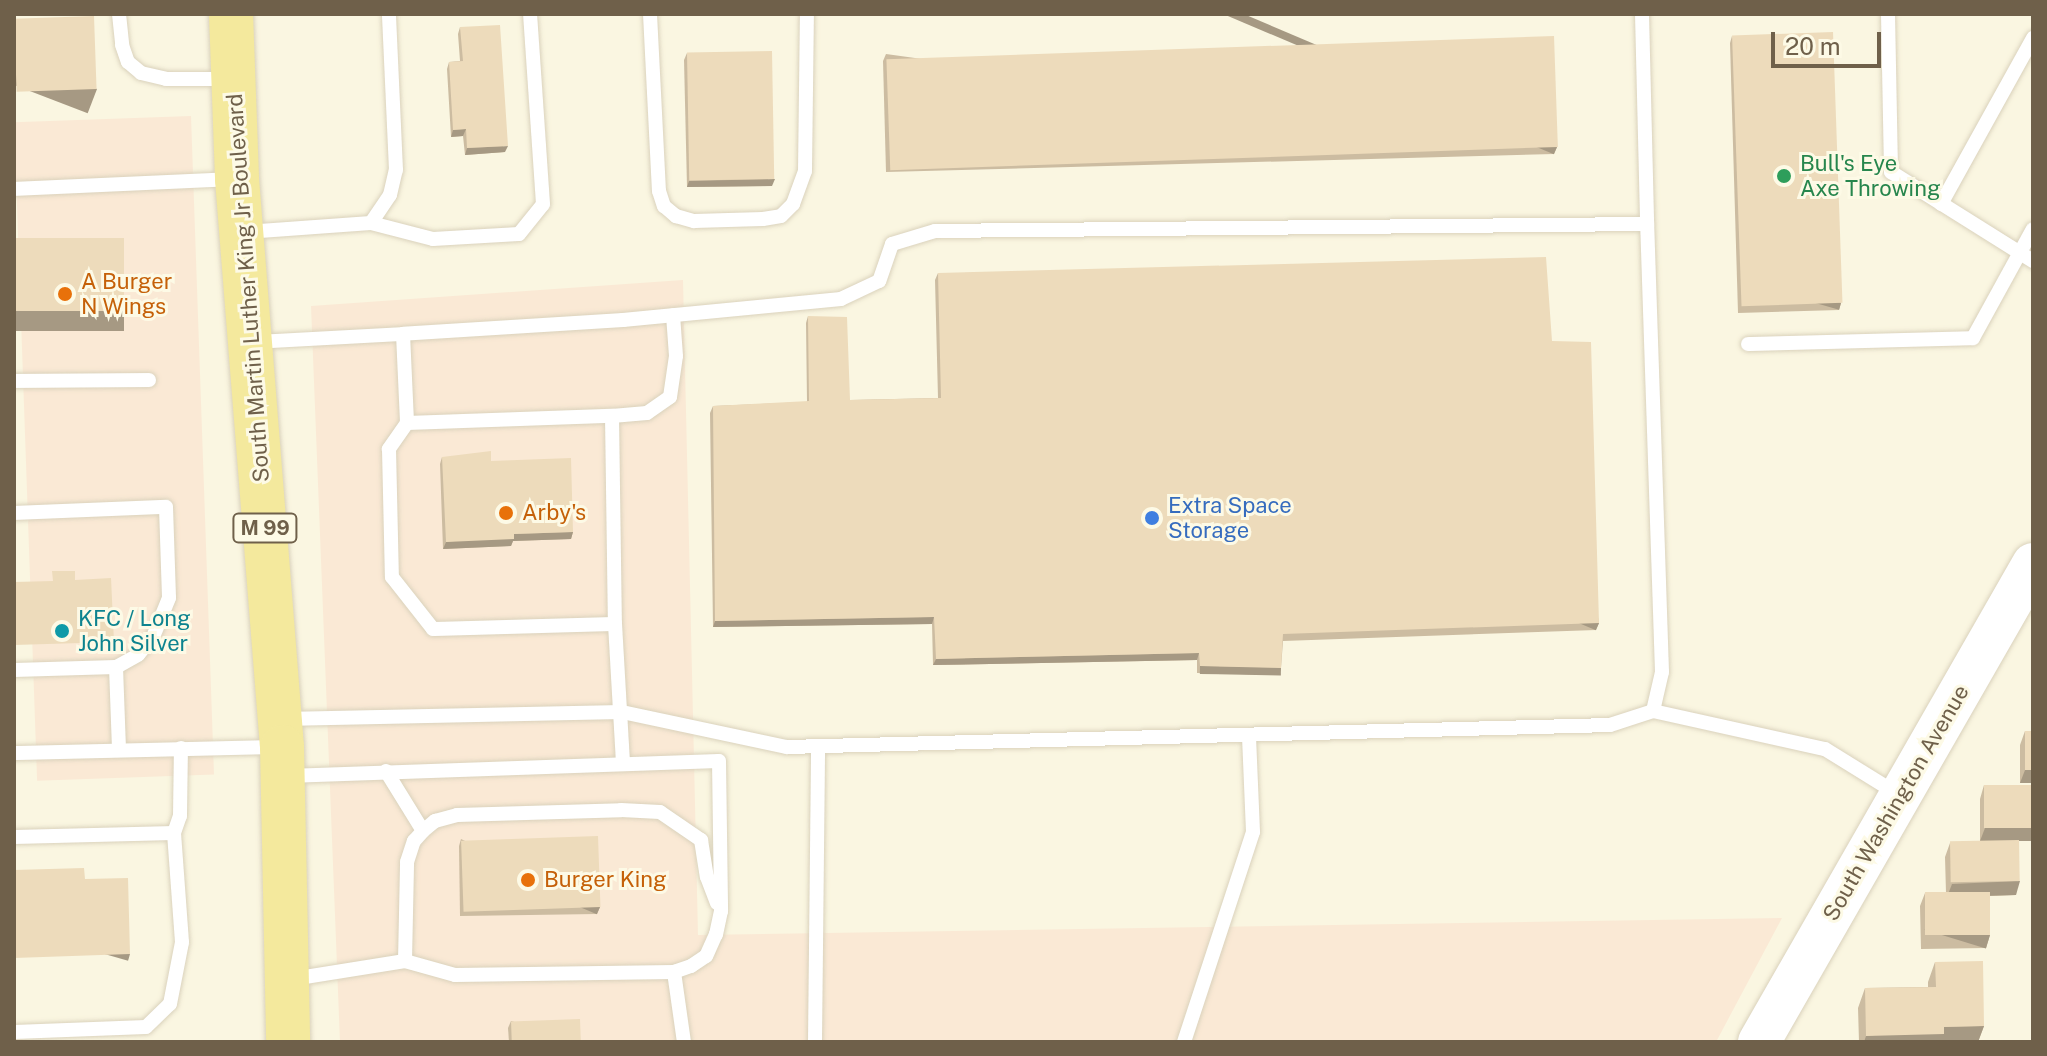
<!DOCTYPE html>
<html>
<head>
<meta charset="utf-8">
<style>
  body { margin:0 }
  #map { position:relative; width:2047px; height:1056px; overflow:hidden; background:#faf6e1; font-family:"Public Sans",sans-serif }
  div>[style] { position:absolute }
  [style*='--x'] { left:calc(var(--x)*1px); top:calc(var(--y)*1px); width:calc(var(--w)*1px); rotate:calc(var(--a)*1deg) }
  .commercial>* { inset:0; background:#fae9d5; transform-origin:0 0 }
  .roads { filter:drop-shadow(0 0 2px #dad2bc) drop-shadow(0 0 2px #dad2bc) }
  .lane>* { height:14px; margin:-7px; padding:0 7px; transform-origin:7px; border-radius:7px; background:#fff }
  .secondary>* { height:42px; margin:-21px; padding:0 21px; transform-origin:21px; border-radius:21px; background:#fff }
  .primary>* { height:44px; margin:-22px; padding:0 22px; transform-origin:22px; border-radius:22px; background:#f4e99d }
  .wall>* { inset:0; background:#ccbca1 }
  .shaded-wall>* { inset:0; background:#a69983; transform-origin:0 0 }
  .building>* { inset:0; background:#eddbbb; transform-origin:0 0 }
  .dots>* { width:22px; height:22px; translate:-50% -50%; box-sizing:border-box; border:4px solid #fdfae6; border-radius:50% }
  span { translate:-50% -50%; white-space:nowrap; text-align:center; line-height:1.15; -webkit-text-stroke:6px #fdfae6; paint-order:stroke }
  .shield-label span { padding:2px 6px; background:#fdfae6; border:2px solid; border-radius:6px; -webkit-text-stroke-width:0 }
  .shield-label { font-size:20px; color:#6f604a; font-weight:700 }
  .leisure-label { font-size:22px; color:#27864d }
  .left { translate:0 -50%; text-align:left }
  .food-label { font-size:22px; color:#c56008 }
  .street-label { font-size:22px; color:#6f604a }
  .shop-label { font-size:22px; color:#366cbe }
  .culture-label { font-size:22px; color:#0d838f }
  .frame { position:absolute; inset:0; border:16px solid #6f604a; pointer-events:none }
  .scale { position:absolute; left:1771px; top:32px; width:110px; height:36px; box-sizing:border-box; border:4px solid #6f604a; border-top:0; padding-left:10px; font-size:24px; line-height:28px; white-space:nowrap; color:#6f604a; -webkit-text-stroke:6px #fdfae6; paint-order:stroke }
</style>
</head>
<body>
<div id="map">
  <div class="commercial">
    <div style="left:191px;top:116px;width:659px;height:177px;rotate:88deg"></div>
    <div style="clip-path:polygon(683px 280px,698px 935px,1782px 918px,1716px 1042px,340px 1042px,311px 306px)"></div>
  </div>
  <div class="roads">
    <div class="lane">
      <div style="--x:119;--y:14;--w:31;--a:84"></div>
      <div style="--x:122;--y:45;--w:18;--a:71"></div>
      <div style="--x:128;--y:62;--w:17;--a:40"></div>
      <div style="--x:141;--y:73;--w:26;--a:13"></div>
      <div style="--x:166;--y:79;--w:63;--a:0"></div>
      <div style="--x:650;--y:14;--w:177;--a:87.1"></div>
      <div style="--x:659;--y:191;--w:16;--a:72"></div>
      <div style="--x:664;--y:206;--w:16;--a:40"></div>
      <div style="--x:676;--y:216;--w:19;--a:16"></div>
      <div style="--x:694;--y:221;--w:69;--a:-1.7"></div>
      <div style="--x:763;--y:219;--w:18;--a:-9"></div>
      <div style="--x:781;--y:216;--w:17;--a:-45"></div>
      <div style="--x:793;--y:204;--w:35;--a:-70"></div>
      <div style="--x:805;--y:171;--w:157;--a:-89.3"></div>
      <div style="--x:1642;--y:14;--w:210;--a:88.6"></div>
      <div style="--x:1888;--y:14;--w:158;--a:88.9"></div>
      <div style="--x:1891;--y:172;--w:168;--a:32.1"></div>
      <div style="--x:14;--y:189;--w:219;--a:-2.6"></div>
      <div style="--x:1941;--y:204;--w:190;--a:-61"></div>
      <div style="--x:371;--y:223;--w:64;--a:14.5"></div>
      <div style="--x:433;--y:239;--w:86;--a:-3.3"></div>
      <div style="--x:519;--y:234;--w:38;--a:-51"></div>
      <div style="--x:543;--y:204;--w:190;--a:-93.9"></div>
      <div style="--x:246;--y:232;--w:125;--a:-4.1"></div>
      <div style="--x:371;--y:223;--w:34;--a:-56"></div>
      <div style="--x:390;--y:195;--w:26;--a:-77"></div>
      <div style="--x:396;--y:170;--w:156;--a:-92.6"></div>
      <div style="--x:255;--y:342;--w:148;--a:-3.1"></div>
      <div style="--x:403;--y:334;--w:89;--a:87.4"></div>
      <div style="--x:407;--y:423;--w:32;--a:125"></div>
      <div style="--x:389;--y:449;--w:128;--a:88.7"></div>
      <div style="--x:392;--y:577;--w:66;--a:51.7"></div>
      <div style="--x:433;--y:629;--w:182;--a:-1.6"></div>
      <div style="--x:615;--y:624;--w:139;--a:86.7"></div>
      <div style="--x:1748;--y:344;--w:225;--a:-1.5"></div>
      <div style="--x:1973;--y:338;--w:124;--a:-61.2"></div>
      <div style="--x:14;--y:381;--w:135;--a:-0.4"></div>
      <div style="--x:612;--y:416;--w:35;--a:-5"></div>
      <div style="--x:647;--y:413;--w:28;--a:-35"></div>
      <div style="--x:670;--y:397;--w:41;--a:-81.7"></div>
      <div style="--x:676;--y:356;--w:41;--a:-94.2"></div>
      <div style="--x:407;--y:423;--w:205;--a:-2"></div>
      <div style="--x:612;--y:416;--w:208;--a:89.2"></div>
      <div style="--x:14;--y:513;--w:152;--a:-2.3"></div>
      <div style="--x:166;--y:507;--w:91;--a:88.1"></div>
      <div style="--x:169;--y:598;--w:42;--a:112.3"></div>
      <div style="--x:153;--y:637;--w:23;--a:130"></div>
      <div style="--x:138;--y:655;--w:25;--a:151"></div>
      <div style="--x:116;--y:667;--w:102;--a:178.3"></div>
      <div style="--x:116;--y:667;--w:83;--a:87.9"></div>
      <div style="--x:1653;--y:711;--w:176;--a:12.5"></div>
      <div style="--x:1825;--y:749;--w:84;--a:31.8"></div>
      <div style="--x:283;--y:719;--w:339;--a:-1.2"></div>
      <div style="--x:622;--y:712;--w:169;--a:12"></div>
      <div style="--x:787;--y:747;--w:823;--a:-1.53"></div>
      <div style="--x:1610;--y:725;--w:45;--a:-18"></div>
      <div style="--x:1653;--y:711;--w:40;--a:-77"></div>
      <div style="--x:1662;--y:672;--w:448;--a:-91.9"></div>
      <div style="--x:1647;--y:224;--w:712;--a:179.44"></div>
      <div style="--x:935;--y:231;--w:45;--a:163.2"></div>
      <div style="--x:892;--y:244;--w:39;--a:109"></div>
      <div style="--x:879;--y:281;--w:42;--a:154.7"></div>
      <div style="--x:841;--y:299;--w:219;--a:174.5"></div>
      <div style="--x:623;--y:320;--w:220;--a:176.4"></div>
      <div style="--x:14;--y:753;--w:264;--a:-1.3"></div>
      <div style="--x:386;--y:771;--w:70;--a:58.3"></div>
      <div style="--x:287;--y:776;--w:432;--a:-2"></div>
      <div style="--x:719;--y:761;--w:150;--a:89.2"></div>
      <div style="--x:721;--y:911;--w:24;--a:102"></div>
      <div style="--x:716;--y:934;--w:24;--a:114"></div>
      <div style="--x:706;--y:956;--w:18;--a:146"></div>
      <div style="--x:691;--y:966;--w:18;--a:161"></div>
      <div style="--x:674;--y:972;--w:219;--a:179.2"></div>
      <div style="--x:455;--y:975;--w:52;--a:-164.4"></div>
      <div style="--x:405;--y:961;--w:114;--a:170.9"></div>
      <div style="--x:14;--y:837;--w:160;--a:-1.4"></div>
      <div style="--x:174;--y:833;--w:18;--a:-71"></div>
      <div style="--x:180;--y:816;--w:68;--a:-89.2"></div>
      <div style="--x:405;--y:961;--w:99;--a:-88.8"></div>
      <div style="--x:407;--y:862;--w:22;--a:-72"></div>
      <div style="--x:414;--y:841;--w:13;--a:-48"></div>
      <div style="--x:423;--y:831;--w:16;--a:-40"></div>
      <div style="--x:435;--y:821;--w:23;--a:-15"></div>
      <div style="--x:457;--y:815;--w:164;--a:-1.7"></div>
      <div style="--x:621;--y:810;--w:39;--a:3"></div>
      <div style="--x:660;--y:812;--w:50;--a:34.3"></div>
      <div style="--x:701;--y:840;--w:37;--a:81"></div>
      <div style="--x:707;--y:877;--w:28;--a:69"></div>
      <div style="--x:674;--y:972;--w:71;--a:81.9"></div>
      <div style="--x:14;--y:1032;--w:132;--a:-2.2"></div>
      <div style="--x:146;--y:1027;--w:33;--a:-44"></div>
      <div style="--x:170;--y:1004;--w:63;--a:-79"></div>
      <div style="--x:182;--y:942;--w:109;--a:-94.2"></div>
      <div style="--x:815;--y:1042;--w:296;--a:-89.4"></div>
      <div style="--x:1184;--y:1042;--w:221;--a:-71.8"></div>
      <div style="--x:1253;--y:832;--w:97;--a:-92.4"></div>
    </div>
    <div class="secondary">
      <div style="--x:1759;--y:1042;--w:551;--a:-60.18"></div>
    </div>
    <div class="primary">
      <div style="--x:231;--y:14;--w:165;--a:87.9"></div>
      <div style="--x:237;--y:179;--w:570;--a:85.47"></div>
      <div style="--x:282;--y:747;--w:295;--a:88.8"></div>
    </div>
  </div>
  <div class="wall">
    <div style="clip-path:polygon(460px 27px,505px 152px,465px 155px,463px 136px,451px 137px,447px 69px,449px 62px,460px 61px,458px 34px)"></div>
    <div style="clip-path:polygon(1732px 36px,1841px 303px,1839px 310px,1738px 313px,1730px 43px)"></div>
    <div style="clip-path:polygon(687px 53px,772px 186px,687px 187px,684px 60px)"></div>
    <div style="clip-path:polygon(886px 54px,1557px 147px,1554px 154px,886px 172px,883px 61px)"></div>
    <div style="clip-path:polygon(938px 273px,1552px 341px,1599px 623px,1596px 630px,1283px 641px,1281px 668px,1279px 675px,1197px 673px,1197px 660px,933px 665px,932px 624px,713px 627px,710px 413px,713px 406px,807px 402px,806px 323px,808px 316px,850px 400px,938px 398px,935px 280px)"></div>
    <div style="clip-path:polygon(442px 457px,491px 461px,573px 532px,571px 539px,513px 541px,511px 546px,443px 549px,440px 464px)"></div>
    <div style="clip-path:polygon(2025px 731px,2033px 783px,2020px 783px,2020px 745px)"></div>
    <div style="clip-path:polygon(1984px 785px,2033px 785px,2033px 841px,2019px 841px,2016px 895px,1990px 896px,1990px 935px,1986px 948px,1921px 949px,1920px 906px,1925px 893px,1946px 893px,1945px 857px,1950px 843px,2009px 841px,1980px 841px,1980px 799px)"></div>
    <div style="clip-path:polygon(461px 839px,600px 907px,597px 914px,460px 916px,459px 846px)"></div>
    <div style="clip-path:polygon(1935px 962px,1984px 1026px,1978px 1042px,1859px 1042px,1858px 1008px,1865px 988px,1928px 987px,1928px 982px)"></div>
    <div style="clip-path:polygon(511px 1021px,581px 1042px,509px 1042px,508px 1028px)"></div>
  </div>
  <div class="shaded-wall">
    <div style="left:97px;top:89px;width:26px;height:83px;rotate:111deg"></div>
    <div style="clip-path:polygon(466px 129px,463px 136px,451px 137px,453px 130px)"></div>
    <div style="clip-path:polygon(508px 146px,505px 152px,465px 155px,467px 148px)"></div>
    <div style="left:1557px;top:147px;width:8px;height:668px;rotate:113deg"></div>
    <div style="clip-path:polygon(775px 179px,772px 186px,687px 187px,689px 181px)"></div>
    <div style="left:1841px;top:303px;width:7px;height:101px;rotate:106deg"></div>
    <div style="left:14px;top:311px;width:110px;height:20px"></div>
    <div style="clip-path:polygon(573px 532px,571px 539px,513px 541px,511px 546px,443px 549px,446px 542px,514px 534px)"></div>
    <div style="clip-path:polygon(934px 617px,932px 624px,713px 627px,715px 621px)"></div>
    <div style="left:1599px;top:623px;width:8px;height:316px;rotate:113deg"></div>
    <div style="left:114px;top:642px;width:7px;height:100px;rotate:117deg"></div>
    <div style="clip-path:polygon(1199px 653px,1197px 660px,933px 665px,936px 659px)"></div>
    <div style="left:1200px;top:666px;width:81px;height:8px;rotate:1deg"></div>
    <div style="clip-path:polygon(2025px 770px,2033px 770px,2033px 783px,2020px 783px)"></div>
    <div style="clip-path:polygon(2033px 827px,2033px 841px,1980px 841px,1985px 828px)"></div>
    <div style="clip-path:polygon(2020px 881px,2016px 895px,1947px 897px,1952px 884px)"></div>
    <div style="left:600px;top:907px;width:8px;height:138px;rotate:113deg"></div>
    <div style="left:1990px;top:935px;width:14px;height:64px;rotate:107deg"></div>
    <div style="left:130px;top:954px;width:7px;height:116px;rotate:106deg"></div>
    <div style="clip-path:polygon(1984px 1026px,1978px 1042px,1864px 1042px,1866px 1036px,1944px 1027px)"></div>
  </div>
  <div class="building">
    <div style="left:94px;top:16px;width:73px;height:80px;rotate:88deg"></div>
    <div style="clip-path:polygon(500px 25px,508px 146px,467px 148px,466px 129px,453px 130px,449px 62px,463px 61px,460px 27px)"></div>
    <div style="left:1833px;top:32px;width:271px;height:101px;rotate:88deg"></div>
    <div style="left:1554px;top:36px;width:111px;height:668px;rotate:88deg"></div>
    <div style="left:772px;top:51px;width:128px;height:85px;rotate:89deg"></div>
    <div style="left:14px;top:238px;width:110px;height:73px"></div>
    <div style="clip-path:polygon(1546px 257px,1552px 341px,1591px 342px,1599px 623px,1283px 634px,1281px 668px,1200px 666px,1199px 653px,936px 659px,934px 617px,715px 621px,713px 406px,809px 401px,808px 316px,847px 317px,850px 400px,941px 398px,938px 273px)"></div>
    <div style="clip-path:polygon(491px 451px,491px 461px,571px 458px,573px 532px,514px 534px,514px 539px,446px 542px,442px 457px)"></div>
    <div style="clip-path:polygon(52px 571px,75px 571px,75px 580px,111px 578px,114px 642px,14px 645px,14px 582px,53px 581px)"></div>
    <div style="left:2025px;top:731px;width:8px;height:39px"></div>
    <div style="left:1984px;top:785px;width:49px;height:43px"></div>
    <div style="left:598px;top:836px;width:71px;height:137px;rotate:88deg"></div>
    <div style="left:2019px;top:840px;width:41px;height:69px;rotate:89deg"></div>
    <div style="clip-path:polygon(84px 868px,85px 879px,128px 878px,130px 954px,14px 958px,14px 870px)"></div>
    <div style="left:1990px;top:892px;width:43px;height:65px;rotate:90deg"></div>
    <div style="clip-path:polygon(1983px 961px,1984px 1026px,1944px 1027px,1944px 1034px,1866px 1036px,1865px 988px,1936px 987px,1935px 962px)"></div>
    <div style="left:580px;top:1019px;width:23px;height:69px;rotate:88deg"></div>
    <div style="clip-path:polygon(1529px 1040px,1529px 1042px,1395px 1042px)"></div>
  </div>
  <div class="dots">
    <div style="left:1784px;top:176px;background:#2e9e5b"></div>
    <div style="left:65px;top:294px;background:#e8710a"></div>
    <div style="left:506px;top:513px;background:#e8710a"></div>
    <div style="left:1152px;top:518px;background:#3f7fe0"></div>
    <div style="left:62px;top:631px;background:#0f9aa8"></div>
    <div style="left:528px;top:880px;background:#e8710a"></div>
  </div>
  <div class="shield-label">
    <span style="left:265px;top:528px">M 99</span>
  </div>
  <div class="leisure-label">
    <span class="left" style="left:1800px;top:176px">Bull's Eye<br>Axe Throwing</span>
  </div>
  <div class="food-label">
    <span class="left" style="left:81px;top:294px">A Burger<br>N Wings</span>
    <span class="left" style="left:522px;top:513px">Arby's</span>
    <span class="left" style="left:544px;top:880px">Burger King</span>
  </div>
  <div class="street-label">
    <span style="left:248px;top:288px;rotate:-94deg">South Martin Luther King Jr Boulevard</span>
    <span style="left:1896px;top:803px;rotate:-60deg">South Washington Avenue</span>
  </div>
  <div class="shop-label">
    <span class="left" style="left:1168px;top:518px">Extra Space<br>Storage</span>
  </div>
  <div class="culture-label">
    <span class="left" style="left:78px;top:631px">KFC / Long<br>John Silver</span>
  </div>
  <div class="frame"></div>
  <div class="scale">20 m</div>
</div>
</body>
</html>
